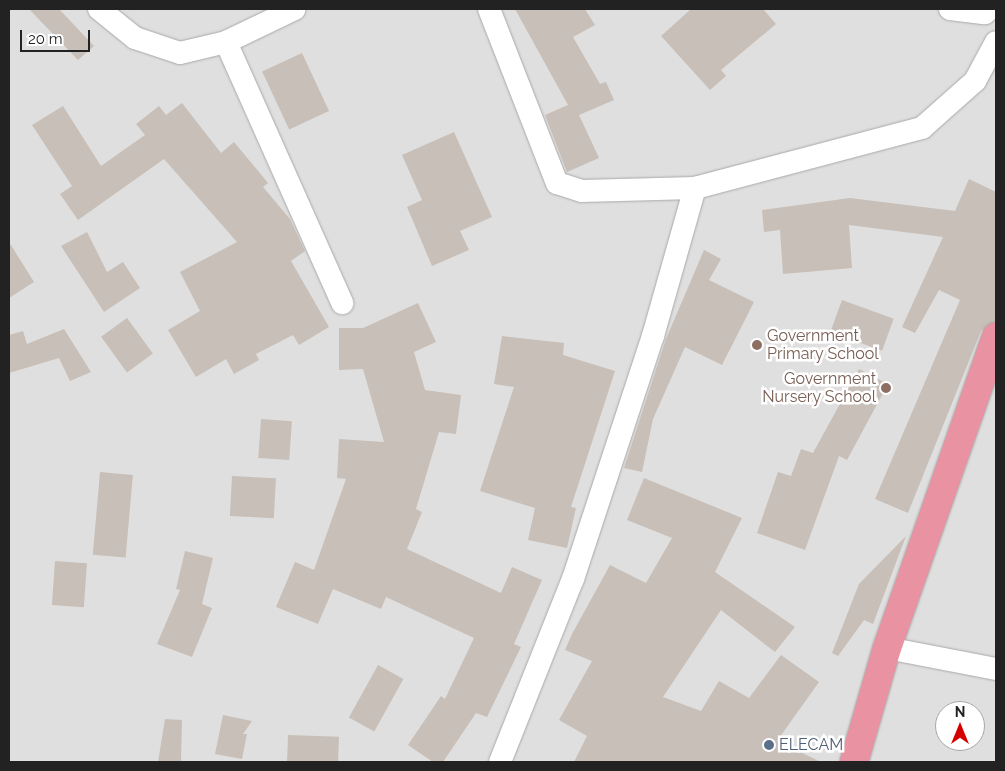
<!DOCTYPE html>
<html>
<head>
<meta charset="utf-8">
<style>
  body { margin:0 }
  #map { position:relative; width:1005px; height:771px; overflow:hidden; background:#f2efe9; font-family:Raleway,sans-serif }
  div>[style] { position:absolute }
  [style*='--x'] { left:calc(var(--x)*1px); top:calc(var(--y)*1px); width:calc(var(--w)*1px); rotate:calc(var(--a)*1deg) }
  .residential>* { inset:0; background:#e0dfdf }
  .building>* { inset:0; background:#c7bfb8; transform-origin:0 0 }
  .roads { filter:drop-shadow(0 0 1px #a9a9a9) drop-shadow(0 0 1px #a9a9a9) }
  .street>* { height:22px; margin:-11px; padding:0 11px; transform-origin:11px; border-radius:11px; background:#fff }
  .highway>* { height:28px; margin:-14px; padding:0 14px; transform-origin:14px; border-radius:14px; background:#e892a2 }
  .dots>* { width:14px; height:14px; translate:-50% -50%; box-sizing:border-box; border:2px solid #fff; border-radius:50% }
  span { translate:-50% -50%; white-space:nowrap; text-align:center; line-height:1.15; -webkit-text-stroke:5px #fff; paint-order:stroke }
  .education-label { font-size:16px; color:#785e54 }
  .left { translate:0 -50%; text-align:left }
  .right { translate:-100% -50%; text-align:right }
  .service-label { font-size:16px; color:#4e5e75 }
  .frame { position:absolute; inset:0; border:10px solid #222; pointer-events:none }
  .north { position:absolute; left:935px; top:701px; width:50px; height:50px; box-sizing:border-box; background:#fff; border:1px solid #a7a7a7; border-radius:50%; rotate:0deg; font-size:14px; font-weight:700; line-height:20px; text-align:center; color:#222 }
  .north::after { content:''; display:block; margin:auto; width:18px; height:22px; background:#d40000; clip-path:polygon(50% 0,100% 100%,50% 72%,0 100%) }
  .scale { position:absolute; left:20px; top:30px; width:70px; height:22px; box-sizing:border-box; border:2px solid #222; border-top:0; padding-left:6px; font-size:15px; line-height:18px; white-space:nowrap; color:#222; -webkit-text-stroke:4px #fff; paint-order:stroke }
</style>
</head>
<body>
<div id="map">
  <div class="residential">
    <div style="clip-path:polygon(evenodd,9px 9px,996px 9px,996px 762px,9px 762px,9px 9px,945px 711px,975px 711px,975px 741px,945px 741px,945px 711px)"></div>
  </div>
  <div class="building">
    <div style="clip-path:polygon(29px 9px,59px 9px,94px 46px,78px 60px)"></div>
    <div style="clip-path:polygon(515px 9px,585px 9px,595px 25px,573px 37px,600px 84px,606px 82px,614px 100px,579px 115px,599px 158px,567px 172px,545px 115px,568px 105px)"></div>
    <div style="clip-path:polygon(691px 9px,763px 9px,776px 24px,721px 70px,726px 76px,710px 90px,661px 36px)"></div>
    <div style="left:302px;top:53px;width:64px;height:44px;rotate:65deg"></div>
    <div style="clip-path:polygon(182px 103px,221px 153px,234px 142px,268px 183px,263px 187px,290px 219px,305px 251px,291px 261px,329px 327px,299px 345px,293px 335px,256px 354px,259px 360px,234px 374px,226px 359px,196px 377px,168px 330px,200px 311px,180px 272px,237px 242px,164px 159px,78px 220px,60px 194px,72px 186px,32px 125px,63px 106px,101px 166px,145px 135px,136px 124px,159px 106px,166px 115px)"></div>
    <div style="clip-path:polygon(454px 132px,492px 217px,460px 231px,469px 250px,432px 266px,407px 207px,422px 200px,402px 155px)"></div>
    <div style="clip-path:polygon(969px 179px,996px 192px,996px 321px,981px 331px,908px 513px,875px 499px,960px 300px,939px 290px,915px 333px,902px 327px,943px 237px,849px 225px,852px 268px,783px 274px,780px 230px,764px 232px,762px 210px,850px 198px,955px 211px)"></div>
    <div style="clip-path:polygon(87px 232px,107px 272px,123px 262px,140px 288px,104px 312px,61px 246px)"></div>
    <div style="clip-path:polygon(9px 242px,34px 282px,9px 298px)"></div>
    <div style="clip-path:polygon(704px 250px,721px 259px,709px 280px,754px 302px,722px 365px,685px 347px,653px 419px,642px 472px,624px 468px,666px 339px)"></div>
    <div style="left:842px;top:300px;width:55px;height:34px;rotate:20deg"></div>
    <div style="clip-path:polygon(418px 303px,436px 342px,414px 352px,425px 390px,461px 395px,456px 434px,439px 432px,416px 509px,422px 512px,407px 549px,501px 593px,512px 567px,542px 580px,514px 644px,521px 647px,487px 717px,476px 713px,443px 762px,433px 762px,408px 745px,441px 696px,445px 699px,474px 638px,386px 597px,381px 609px,333px 589px,318px 624px,276px 607px,295px 562px,314px 570px,346px 479px,337px 478px,339px 439px,384px 442px,363px 369px,339px 370px,339px 328px,363px 328px)"></div>
    <div style="left:127px;top:318px;width:44px;height:32px;rotate:54deg"></div>
    <div style="clip-path:polygon(64px 329px,91px 372px,70px 381px,59px 358px,9px 373px,9px 335px,23px 331px,27px 344px)"></div>
    <div style="clip-path:polygon(502px 336px,564px 343px,563px 355px,615px 371px,571px 507px,576px 508px,567px 548px,528px 540px,535px 508px,480px 491px,514px 387px,494px 384px)"></div>
    <div style="clip-path:polygon(859px 369px,888px 384px,847px 460px,839px 456px,805px 550px,757px 533px,778px 472px,791px 476px,801px 449px,813px 453px)"></div>
    <div style="left:261px;top:419px;width:31px;height:39px;rotate:4deg"></div>
    <div style="left:100px;top:472px;width:33px;height:83px;rotate:5deg"></div>
    <div style="left:232px;top:476px;width:44px;height:40px;rotate:3deg"></div>
    <div style="clip-path:polygon(644px 478px,742px 518px,715px 572px,795px 627px,775px 652px,721px 610px,663px 697px,701px 711px,719px 681px,749px 698px,781px 655px,819px 682px,777px 741px,821px 762px,574px 762px,587px 736px,559px 720px,592px 661px,565px 650px,572px 634px,610px 565px,646px 583px,672px 538px,627px 520px)"></div>
    <div style="clip-path:polygon(906px 536px,873px 624px,864px 620px,838px 656px,832px 653px,859px 584px)"></div>
    <div style="clip-path:polygon(185px 551px,213px 558px,202px 604px,212px 608px,192px 657px,157px 644px,180px 590px,176px 589px)"></div>
    <div style="left:55px;top:561px;width:32px;height:44px;rotate:4deg"></div>
    <div style="left:378px;top:665px;width:29px;height:60px;rotate:29deg"></div>
    <div style="clip-path:polygon(223px 715px,252px 721px,243px 734px,247px 734px,242px 759px,215px 754px)"></div>
    <div style="clip-path:polygon(165px 719px,182px 720px,181px 762px,158px 762px)"></div>
    <div style="left:288px;top:735px;width:51px;height:27px;rotate:2deg"></div>
  </div>
  <div class="roads">
    <div class="street">
      <div style="--x:99;--y:9;--w:46;--a:38.9"></div>
      <div style="--x:135;--y:38;--w:47;--a:18.4"></div>
      <div style="--x:180;--y:53;--w:47;--a:-13.4"></div>
      <div style="--x:226;--y:42;--w:76;--a:-25.6"></div>
      <div style="--x:489;--y:9;--w:187;--a:68.7"></div>
      <div style="--x:557;--y:183;--w:26;--a:18"></div>
      <div style="--x:582;--y:191;--w:113;--a:-1.5"></div>
      <div style="--x:695;--y:188;--w:235;--a:-14.8"></div>
      <div style="--x:922;--y:128;--w:71;--a:-41.6"></div>
      <div style="--x:975;--y:81;--w:44;--a:-61.7"></div>
      <div style="--x:950;--y:9;--w:35;--a:7"></div>
      <div style="--x:985;--y:13;--w:6;--a:-39"></div>
      <div style="--x:226;--y:42;--w:286;--a:66"></div>
      <div style="--x:887;--y:648;--w:111;--a:10.9"></div>
      <div style="--x:500;--y:762;--w:197;--a:-68.3"></div>
      <div style="--x:573;--y:579;--w:256;--a:-71.8"></div>
      <div style="--x:653;--y:336;--w:154;--a:-74.2"></div>
    </div>
    <div class="highway">
      <div style="--x:854;--y:762;--w:119;--a:-73.9"></div>
      <div style="--x:887;--y:648;--w:330;--a:-70.7"></div>
    </div>
  </div>
  <div class="dots">
    <div style="left:757px;top:345px;background:#8d6e63"></div>
    <div style="left:886px;top:388px;background:#8d6e63"></div>
    <div style="left:769px;top:745px;background:#5c6f8a"></div>
  </div>
  <div class="education-label">
    <span class="left" style="left:767px;top:345px">Government<br>Primary School</span>
    <span class="right" style="left:876px;top:388px">Government<br>Nursery School</span>
  </div>
  <div class="service-label">
    <span class="left" style="left:779px;top:745px">ELECAM</span>
  </div>
  <div class="frame"></div>
  <div class="north">N</div>
  <div class="scale">20 m</div>
</div>
</body>
</html>
